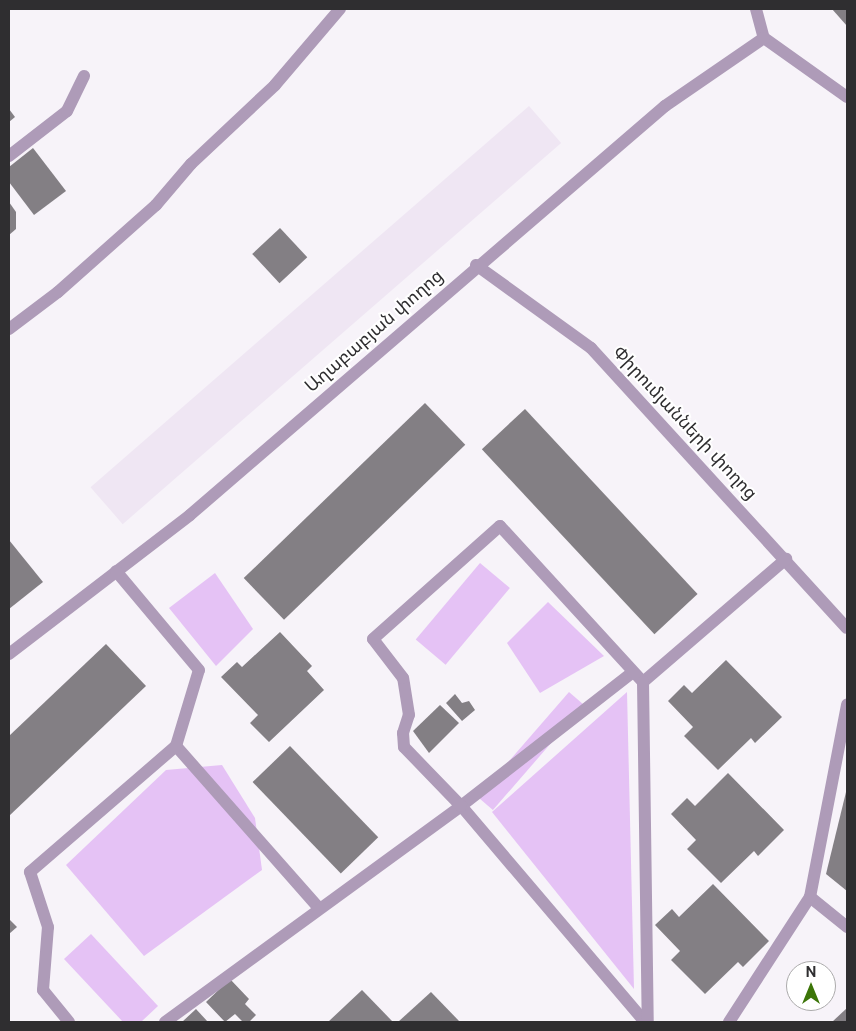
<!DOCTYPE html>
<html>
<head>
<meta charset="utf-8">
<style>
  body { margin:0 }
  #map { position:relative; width:856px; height:1031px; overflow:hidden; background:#f7f3f9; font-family:"Public Sans","Noto Sans Armenian",sans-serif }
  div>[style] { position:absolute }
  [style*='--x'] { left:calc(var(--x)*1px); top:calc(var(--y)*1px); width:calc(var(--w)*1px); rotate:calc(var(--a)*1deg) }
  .built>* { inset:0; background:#efe6f3; transform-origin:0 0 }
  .green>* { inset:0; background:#e5c2f5; transform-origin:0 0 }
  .building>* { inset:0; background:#837f84; transform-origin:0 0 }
  .minor>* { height:12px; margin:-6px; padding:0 6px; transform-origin:6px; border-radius:6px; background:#ae9bb8 }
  span { translate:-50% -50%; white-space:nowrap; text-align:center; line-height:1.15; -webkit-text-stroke:4px #fff; paint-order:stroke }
  .street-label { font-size:18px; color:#2f2e30 }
  .frame { position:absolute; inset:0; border:10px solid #2f2e30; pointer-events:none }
  .north { position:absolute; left:786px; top:961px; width:50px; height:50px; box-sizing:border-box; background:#fff; border:1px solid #acabac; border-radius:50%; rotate:0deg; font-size:14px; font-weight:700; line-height:20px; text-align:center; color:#2f2e30 }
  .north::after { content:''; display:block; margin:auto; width:18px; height:22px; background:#3c7508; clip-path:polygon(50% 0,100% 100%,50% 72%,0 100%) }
</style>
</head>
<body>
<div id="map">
  <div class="built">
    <div style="left:529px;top:106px;width:49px;height:581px;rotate:49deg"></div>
  </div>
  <div class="green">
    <div style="left:480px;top:563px;width:39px;height:100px;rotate:40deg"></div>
    <div style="clip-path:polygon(215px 573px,253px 629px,216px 666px,169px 608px)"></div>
    <div style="clip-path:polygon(548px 602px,604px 656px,540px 693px,507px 643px)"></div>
    <div style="left:569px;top:692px;width:20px;height:139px;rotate:41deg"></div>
    <div style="clip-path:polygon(627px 692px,634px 989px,492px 812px)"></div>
    <div style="clip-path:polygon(222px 765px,255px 818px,262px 870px,144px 956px,66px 865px,166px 770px)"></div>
    <div style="clip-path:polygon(91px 934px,158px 1006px,141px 1022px,123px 1022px,64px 959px)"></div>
  </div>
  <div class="building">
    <div style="clip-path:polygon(832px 9px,847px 9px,847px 26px)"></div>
    <div style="clip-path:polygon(9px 109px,15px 117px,9px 122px)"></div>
    <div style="clip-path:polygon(33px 148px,66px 191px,34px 215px,9px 182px,9px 167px)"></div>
    <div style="clip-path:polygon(9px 202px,16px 212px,16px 229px,9px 235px)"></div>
    <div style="left:280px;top:228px;width:40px;height:38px;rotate:47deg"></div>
    <div style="left:425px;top:403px;width:58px;height:252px;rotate:46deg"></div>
    <div style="left:525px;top:409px;width:253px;height:59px;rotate:47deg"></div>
    <div style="clip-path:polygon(9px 540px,43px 582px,9px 609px)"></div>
    <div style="clip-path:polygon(280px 632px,312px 666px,307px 671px,324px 690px,269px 742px,250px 723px,258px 715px,221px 677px,237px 662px,242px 667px)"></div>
    <div style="clip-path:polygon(106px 644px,146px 686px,9px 816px,9px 736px)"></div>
    <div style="clip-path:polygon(726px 660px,782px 717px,755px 743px,751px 738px,718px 770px,684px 736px,693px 727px,668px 701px,684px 685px,692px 693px)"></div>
    <div style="clip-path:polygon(455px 694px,462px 703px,469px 701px,475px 710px,462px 721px,446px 703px)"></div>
    <div style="clip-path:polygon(440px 705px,459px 723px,429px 753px,413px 731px)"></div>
    <div style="left:290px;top:746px;width:127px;height:52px;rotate:46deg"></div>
    <div style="clip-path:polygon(728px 773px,784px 830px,758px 856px,754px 851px,721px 883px,687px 849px,696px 840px,671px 814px,687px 798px,695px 806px)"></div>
    <div style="clip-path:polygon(847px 788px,847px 891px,826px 874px)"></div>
    <div style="clip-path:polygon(713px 884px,769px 941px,743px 967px,738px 962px,705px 994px,671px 960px,680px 951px,655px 925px,672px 909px,679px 917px)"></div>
    <div style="clip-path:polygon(9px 919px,17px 927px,9px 934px)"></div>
    <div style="clip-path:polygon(230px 979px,249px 999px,245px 1004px,256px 1015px,249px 1022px,243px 1022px,235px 1014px,225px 1022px,206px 1002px)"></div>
    <div style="clip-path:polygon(362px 990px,393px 1022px,328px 1022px)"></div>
    <div style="clip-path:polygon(431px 992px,460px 1022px,398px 1022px)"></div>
    <div style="clip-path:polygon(847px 1008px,847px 1022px,832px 1022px)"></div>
    <div style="clip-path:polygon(196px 1009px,208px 1022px,182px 1022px)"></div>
  </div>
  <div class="minor">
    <div style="--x:756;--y:9;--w:30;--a:75"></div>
    <div style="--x:764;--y:38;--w:102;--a:35.4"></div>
    <div style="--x:9;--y:156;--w:73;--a:-37.8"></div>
    <div style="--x:67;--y:111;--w:39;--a:-64"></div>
    <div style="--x:476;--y:265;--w:142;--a:35.8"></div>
    <div style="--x:591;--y:348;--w:379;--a:47.6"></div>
    <div style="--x:9;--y:329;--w:61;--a:-37.1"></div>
    <div style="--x:58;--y:292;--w:131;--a:-41.6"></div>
    <div style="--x:156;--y:205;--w:54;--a:-49.5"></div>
    <div style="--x:191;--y:164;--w:115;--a:-43.2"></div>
    <div style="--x:275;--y:85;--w:100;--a:-49.5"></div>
    <div style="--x:9;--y:654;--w:228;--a:-37.5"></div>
    <div style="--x:190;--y:515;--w:627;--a:-40.73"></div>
    <div style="--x:665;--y:106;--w:120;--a:-34.5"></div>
    <div style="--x:643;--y:682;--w:189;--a:-40.7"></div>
    <div style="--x:176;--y:746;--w:216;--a:48.6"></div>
    <div style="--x:810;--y:897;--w:48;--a:39"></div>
    <div style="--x:69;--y:1022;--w:41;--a:-129.1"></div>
    <div style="--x:43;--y:990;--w:63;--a:-85.5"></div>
    <div style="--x:48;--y:927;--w:58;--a:-108.1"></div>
    <div style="--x:30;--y:872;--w:193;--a:-40.8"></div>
    <div style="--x:176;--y:746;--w:79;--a:-73.2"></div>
    <div style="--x:199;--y:670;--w:129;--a:-130"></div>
    <div style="--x:165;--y:1022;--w:366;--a:-36.1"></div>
    <div style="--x:461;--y:806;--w:218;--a:-37.9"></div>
    <div style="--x:645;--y:1022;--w:284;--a:-130.4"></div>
    <div style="--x:461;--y:806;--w:82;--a:-134"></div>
    <div style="--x:404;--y:747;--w:14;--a:-94"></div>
    <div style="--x:403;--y:733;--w:19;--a:-72"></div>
    <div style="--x:409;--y:715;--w:37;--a:-99"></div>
    <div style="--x:403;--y:678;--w:49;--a:-127.6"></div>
    <div style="--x:373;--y:639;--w:170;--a:-41.7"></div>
    <div style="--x:500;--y:526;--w:212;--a:47.5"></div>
    <div style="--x:643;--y:682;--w:340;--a:89.2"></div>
    <div style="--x:729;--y:1022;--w:149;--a:-57.1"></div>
    <div style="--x:810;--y:897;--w:196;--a:-79.1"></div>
  </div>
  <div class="street-label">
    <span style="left:374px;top:331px;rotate:-41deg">Աղաբաբյան փողոց</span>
    <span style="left:685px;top:423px;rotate:47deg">Փիրումյանների փողոց</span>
  </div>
  <div class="frame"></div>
  <div class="north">N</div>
</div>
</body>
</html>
